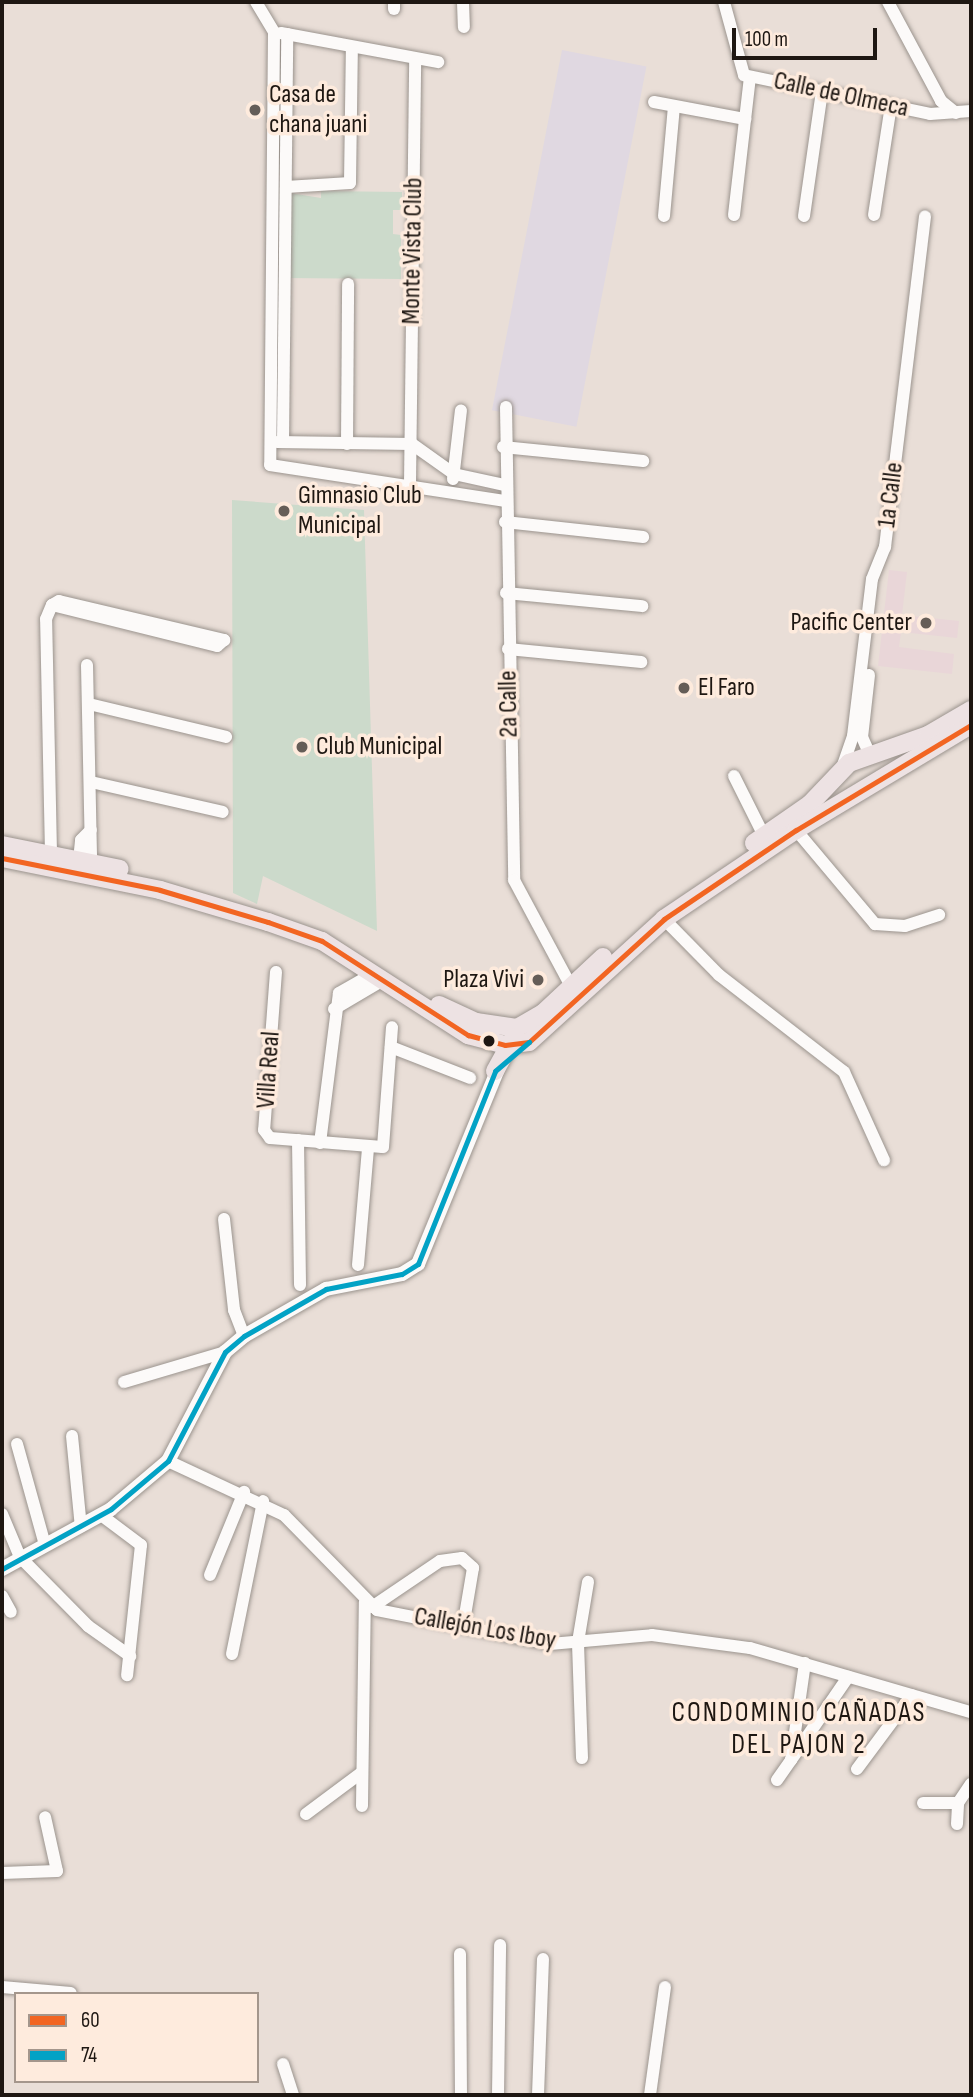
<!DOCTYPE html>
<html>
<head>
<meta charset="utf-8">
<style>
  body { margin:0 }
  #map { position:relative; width:973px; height:2097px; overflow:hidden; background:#e9ded7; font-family:"Sofia Sans Condensed",sans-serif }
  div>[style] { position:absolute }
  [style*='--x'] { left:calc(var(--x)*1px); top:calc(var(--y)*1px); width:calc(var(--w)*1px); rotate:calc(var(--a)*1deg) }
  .commercial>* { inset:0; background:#e9d6d8 }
  .industrial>* { inset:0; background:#e0d8e1; transform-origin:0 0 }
  .green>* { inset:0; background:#ccdacb }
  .roads { filter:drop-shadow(0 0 2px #9b948e) drop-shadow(0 0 2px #9b948e) }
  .minor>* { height:12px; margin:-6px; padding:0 6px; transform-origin:6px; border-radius:6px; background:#fcfaf9 }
  .tertiary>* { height:14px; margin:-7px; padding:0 7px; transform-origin:7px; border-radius:7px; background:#fcfaf9 }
  .primary>* { height:18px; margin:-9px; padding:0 9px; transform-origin:9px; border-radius:9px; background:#ede2e3 }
  .bus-1>* { height:5px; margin:-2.5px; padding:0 2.5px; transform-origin:2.5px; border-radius:2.5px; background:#f26522 }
  .bus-2>* { height:5px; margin:-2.5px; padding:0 2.5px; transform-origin:2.5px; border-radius:2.5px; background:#02a2c5 }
  .dots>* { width:19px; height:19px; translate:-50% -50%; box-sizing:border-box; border:4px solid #feebdd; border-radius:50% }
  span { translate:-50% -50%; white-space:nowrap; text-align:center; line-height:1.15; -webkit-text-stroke:7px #feebdd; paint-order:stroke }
  .poi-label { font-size:26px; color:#1e1712 }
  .left { translate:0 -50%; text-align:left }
  .right { translate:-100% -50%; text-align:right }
  .street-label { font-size:26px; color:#1e1712 }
  .neighbourhood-label { font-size:28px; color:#1e1712; letter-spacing:2px }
  .frame { position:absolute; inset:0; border:4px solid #1e1712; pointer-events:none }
  .legend { position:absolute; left:14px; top:1992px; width:245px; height:91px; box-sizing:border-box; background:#feebdd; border:2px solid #a4968c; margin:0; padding:9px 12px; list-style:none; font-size:21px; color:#1e1712 }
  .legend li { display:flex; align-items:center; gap:14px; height:35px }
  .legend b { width:35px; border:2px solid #a4968c }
  .scale { position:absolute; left:732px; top:28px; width:145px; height:32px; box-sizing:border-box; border:4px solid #1e1712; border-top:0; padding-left:9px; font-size:21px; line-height:24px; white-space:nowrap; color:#1e1712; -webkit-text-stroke:5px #feebdd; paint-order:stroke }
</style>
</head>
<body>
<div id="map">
  <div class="commercial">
    <div style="clip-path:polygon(889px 570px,907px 572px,902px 615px,959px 621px,957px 638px,901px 632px,899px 647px,954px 654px,952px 674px,878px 666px)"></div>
  </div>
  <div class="industrial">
    <div style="left:562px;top:50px;width:86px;height:367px;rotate:11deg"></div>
  </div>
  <div class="green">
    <div style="clip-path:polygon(321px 191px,402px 192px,402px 210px,393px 210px,393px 234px,401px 235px,401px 279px,284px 278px,284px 192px,321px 198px)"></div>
    <div style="clip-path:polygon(232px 500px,364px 510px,377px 931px,263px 876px,257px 904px,233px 893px)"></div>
  </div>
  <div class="roads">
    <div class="minor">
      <div style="--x:256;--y:2;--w:35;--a:59"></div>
      <div style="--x:274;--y:32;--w:433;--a:90.5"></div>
      <div style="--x:270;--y:465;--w:237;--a:8.7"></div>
      <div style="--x:394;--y:2;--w:7;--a:90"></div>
      <div style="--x:463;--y:2;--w:25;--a:88"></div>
      <div style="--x:724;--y:2;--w:76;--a:74.7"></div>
      <div style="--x:744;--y:75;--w:190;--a:11.8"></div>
      <div style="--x:930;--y:114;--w:41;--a:-4.2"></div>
      <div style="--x:888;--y:2;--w:112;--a:61.8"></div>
      <div style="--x:941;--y:101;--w:19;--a:39"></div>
      <div style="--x:281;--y:33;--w:160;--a:10.5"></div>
      <div style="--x:654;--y:102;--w:93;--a:10.6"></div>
      <div style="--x:286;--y:187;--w:64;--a:-3.6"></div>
      <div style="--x:350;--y:183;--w:135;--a:-89.2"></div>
      <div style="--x:734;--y:215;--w:139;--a:-83.4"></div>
      <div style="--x:874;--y:215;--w:111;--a:-81.2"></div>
      <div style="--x:664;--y:216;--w:110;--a:-84.8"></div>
      <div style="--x:804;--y:216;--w:126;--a:-81.8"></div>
      <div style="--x:506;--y:407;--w:473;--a:89"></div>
      <div style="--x:514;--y:880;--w:123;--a:61.8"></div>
      <div style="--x:277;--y:442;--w:135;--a:0.8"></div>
      <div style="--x:412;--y:444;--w:52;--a:35.5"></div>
      <div style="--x:454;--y:474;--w:51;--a:12.4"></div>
      <div style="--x:283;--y:442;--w:408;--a:-89.4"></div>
      <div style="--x:347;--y:444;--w:160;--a:-89.6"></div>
      <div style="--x:503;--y:447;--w:141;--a:5.7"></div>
      <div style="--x:453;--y:479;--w:69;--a:-83.4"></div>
      <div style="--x:410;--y:484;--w:425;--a:-89.3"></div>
      <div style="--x:505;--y:522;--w:139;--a:6.2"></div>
      <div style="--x:506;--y:593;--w:137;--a:5.5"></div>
      <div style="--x:508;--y:649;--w:134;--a:5.6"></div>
      <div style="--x:87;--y:665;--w:197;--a:88.8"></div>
      <div style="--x:869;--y:675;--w:62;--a:96.4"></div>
      <div style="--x:862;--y:737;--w:17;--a:66"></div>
      <div style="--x:89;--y:704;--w:141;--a:13.5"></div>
      <div style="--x:842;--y:768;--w:34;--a:-71"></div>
      <div style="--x:853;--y:736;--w:158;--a:-83.1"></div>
      <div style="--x:872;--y:579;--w:35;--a:-68"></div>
      <div style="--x:885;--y:547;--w:333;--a:-83.1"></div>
      <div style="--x:734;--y:776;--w:67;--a:63.4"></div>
      <div style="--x:91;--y:782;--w:135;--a:12.8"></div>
      <div style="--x:796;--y:830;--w:123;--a:50"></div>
      <div style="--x:875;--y:924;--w:30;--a:4"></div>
      <div style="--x:905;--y:926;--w:36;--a:-18"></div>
      <div style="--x:51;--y:853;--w:234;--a:-91.2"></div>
      <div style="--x:46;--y:619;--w:15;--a:-67"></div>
      <div style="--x:52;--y:605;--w:8;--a:-30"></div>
      <div style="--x:59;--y:601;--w:170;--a:13.3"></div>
      <div style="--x:224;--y:640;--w:9;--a:139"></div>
      <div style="--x:217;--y:646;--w:170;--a:-166"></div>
      <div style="--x:79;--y:860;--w:20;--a:-84"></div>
      <div style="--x:81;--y:840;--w:14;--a:-45"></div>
      <div style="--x:664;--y:919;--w:78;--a:45.5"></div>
      <div style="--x:719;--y:975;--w:158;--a:37.8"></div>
      <div style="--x:844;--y:1072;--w:97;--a:65.6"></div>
      <div style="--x:276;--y:972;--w:158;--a:94.3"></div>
      <div style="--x:264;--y:1130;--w:10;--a:53"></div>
      <div style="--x:270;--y:1138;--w:113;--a:4.6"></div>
      <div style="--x:383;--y:1147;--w:120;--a:-85.7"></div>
      <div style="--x:334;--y:1009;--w:57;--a:-30.6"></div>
      <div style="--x:391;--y:1047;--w:85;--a:21.4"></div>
      <div style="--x:298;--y:1140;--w:145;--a:89.2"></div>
      <div style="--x:320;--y:1143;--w:151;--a:-82.8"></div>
      <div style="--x:339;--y:993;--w:40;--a:-29.7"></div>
      <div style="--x:224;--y:1219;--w:92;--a:83.7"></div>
      <div style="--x:234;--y:1310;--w:28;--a:69"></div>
      <div style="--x:358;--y:1265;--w:116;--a:-85.1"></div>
      <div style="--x:124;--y:1382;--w:105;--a:-16.5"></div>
      <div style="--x:72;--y:1436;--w:91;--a:84.4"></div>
      <div style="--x:17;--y:1444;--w:105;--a:74.5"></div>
      <div style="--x:168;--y:1461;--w:128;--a:25"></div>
      <div style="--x:284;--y:1515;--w:133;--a:45.6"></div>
      <div style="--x:377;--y:1610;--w:176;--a:11.1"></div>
      <div style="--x:550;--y:1644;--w:102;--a:-5"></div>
      <div style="--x:652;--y:1635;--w:99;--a:7.6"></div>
      <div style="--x:750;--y:1648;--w:230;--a:16.2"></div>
      <div style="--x:2;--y:1514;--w:47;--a:67.3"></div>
      <div style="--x:20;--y:1557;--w:97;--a:45.4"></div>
      <div style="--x:88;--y:1626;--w:52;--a:35.5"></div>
      <div style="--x:101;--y:1515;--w:50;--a:36.9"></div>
      <div style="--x:141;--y:1545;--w:131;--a:96.1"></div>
      <div style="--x:210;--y:1575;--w:90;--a:-67.7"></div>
      <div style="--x:2;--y:1596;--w:18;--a:61"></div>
      <div style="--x:372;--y:1607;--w:82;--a:-34.1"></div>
      <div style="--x:440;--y:1561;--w:22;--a:-8"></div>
      <div style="--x:462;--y:1558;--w:15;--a:42"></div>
      <div style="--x:473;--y:1568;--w:60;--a:99.6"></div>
      <div style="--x:232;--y:1654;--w:156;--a:-78.5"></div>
      <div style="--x:582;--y:1758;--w:116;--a:-92"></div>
      <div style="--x:578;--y:1642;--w:61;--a:-80.5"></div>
      <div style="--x:791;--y:1760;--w:101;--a:-55.5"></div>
      <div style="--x:857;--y:1769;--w:92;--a:-53.4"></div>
      <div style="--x:777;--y:1780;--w:24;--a:-55"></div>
      <div style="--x:791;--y:1760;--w:98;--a:-81.8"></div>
      <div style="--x:923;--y:1803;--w:35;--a:0"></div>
      <div style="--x:362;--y:1806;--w:204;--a:-89.2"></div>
      <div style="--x:306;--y:1814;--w:69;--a:-36.7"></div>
      <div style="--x:957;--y:1824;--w:21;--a:-87"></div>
      <div style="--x:958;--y:1803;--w:23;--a:-56"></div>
      <div style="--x:2;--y:1873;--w:55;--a:-2.1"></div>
      <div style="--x:57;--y:1871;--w:55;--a:-102.5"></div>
      <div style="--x:460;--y:1954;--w:141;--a:89.6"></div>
      <div style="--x:2;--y:1987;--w:69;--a:5"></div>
      <div style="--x:283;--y:2064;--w:33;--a:72"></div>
      <div style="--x:498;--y:2095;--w:150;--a:-89.2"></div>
      <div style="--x:538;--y:2095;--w:136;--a:-87.9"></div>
      <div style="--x:650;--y:2095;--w:109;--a:-82.1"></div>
    </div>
    <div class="tertiary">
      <div style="--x:2;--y:1569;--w:124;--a:-28.8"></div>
      <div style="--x:111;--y:1509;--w:75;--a:-40.1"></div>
      <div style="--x:168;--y:1461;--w:123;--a:-62.4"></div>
      <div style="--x:225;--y:1352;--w:25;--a:-40"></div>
      <div style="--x:244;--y:1336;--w:95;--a:-29.8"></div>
      <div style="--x:326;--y:1289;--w:77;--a:-11.2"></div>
      <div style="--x:402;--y:1274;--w:19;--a:-32"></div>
      <div style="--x:418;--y:1264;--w:218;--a:-67.7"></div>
    </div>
    <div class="primary">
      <div style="--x:754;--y:843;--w:68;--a:-34.9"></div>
      <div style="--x:810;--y:804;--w:57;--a:-46.4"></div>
      <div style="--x:849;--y:763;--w:84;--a:-19.5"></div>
      <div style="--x:928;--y:735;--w:50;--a:-30.2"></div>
      <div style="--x:2;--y:845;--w:120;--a:11.5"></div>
      <div style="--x:2;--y:858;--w:161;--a:11.4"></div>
      <div style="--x:160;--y:890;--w:113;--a:16.5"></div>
      <div style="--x:268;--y:922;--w:57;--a:19.4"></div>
      <div style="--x:322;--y:941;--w:174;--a:32.8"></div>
      <div style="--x:468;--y:1035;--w:38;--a:15"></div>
      <div style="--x:505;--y:1045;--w:24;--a:-7"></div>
      <div style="--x:529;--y:1042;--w:183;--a:-42.3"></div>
      <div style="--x:664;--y:919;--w:159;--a:-34"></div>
      <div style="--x:796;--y:830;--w:204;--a:-31"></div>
      <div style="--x:439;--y:1005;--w:41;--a:24.7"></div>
      <div style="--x:476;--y:1022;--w:41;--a:8.3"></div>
      <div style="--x:517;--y:1028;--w:30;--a:-30"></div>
      <div style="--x:543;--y:1013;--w:82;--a:-43"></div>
      <div style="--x:495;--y:1071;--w:38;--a:-61"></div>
    </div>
  </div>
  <div class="bus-1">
    <div style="--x:2;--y:858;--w:161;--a:11.4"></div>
    <div style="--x:160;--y:890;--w:113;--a:16.5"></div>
    <div style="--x:268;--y:922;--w:57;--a:19.4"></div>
    <div style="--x:322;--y:941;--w:174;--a:32.8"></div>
    <div style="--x:468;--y:1035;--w:38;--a:15"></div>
    <div style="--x:505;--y:1045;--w:24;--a:-7"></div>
    <div style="--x:529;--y:1042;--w:183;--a:-42.3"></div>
    <div style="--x:664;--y:919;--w:159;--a:-34"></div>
    <div style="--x:796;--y:830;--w:204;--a:-31"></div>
  </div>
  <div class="bus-2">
    <div style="--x:2;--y:1569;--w:124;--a:-28.8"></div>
    <div style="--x:111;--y:1509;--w:75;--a:-40.1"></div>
    <div style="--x:168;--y:1461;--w:123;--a:-62.4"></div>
    <div style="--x:225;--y:1352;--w:25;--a:-40"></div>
    <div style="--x:244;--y:1336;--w:95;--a:-29.8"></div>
    <div style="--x:326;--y:1289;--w:77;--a:-11.2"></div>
    <div style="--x:402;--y:1274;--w:19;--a:-32"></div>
    <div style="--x:418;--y:1264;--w:208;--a:-68.2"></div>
    <div style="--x:495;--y:1071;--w:45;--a:-40.5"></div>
  </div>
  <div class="dots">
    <div style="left:255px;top:110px;background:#655d57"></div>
    <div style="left:284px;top:511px;background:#655d57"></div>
    <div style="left:926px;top:623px;background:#655d57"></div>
    <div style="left:684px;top:688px;background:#655d57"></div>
    <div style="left:302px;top:747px;background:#655d57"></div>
    <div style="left:538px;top:980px;background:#655d57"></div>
    <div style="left:489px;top:1041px;background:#1e1712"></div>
  </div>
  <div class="poi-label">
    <span class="left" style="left:269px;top:110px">Casa de<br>chana juani</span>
    <span class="left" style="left:298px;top:511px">Gimnasio Club<br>Municipal</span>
    <span class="right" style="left:912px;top:623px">Pacific Center</span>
    <span class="left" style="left:698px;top:688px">El Faro</span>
    <span class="left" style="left:316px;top:747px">Club Municipal</span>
    <span class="right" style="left:524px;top:980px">Plaza Vivi</span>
  </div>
  <div class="street-label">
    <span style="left:841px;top:95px;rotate:12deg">Calle de Olmeca</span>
    <span style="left:413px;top:251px;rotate:-89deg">Monte Vista Club</span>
    <span style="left:891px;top:495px;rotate:-83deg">1a Calle</span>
    <span style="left:509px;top:704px;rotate:-91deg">2a Calle</span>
    <span style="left:269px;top:1070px;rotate:-86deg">Villa Real</span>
    <span style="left:485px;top:1629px;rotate:10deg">Callejón Los Iboy</span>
  </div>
  <div class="neighbourhood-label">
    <span style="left:799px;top:1729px">CONDOMINIO CAÑADAS<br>DEL PAJON 2</span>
  </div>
  <div class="frame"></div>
  <ul class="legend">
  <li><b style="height:9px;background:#f26522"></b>60</li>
  <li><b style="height:9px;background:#02a2c5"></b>74</li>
  </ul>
  <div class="scale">100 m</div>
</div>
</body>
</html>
